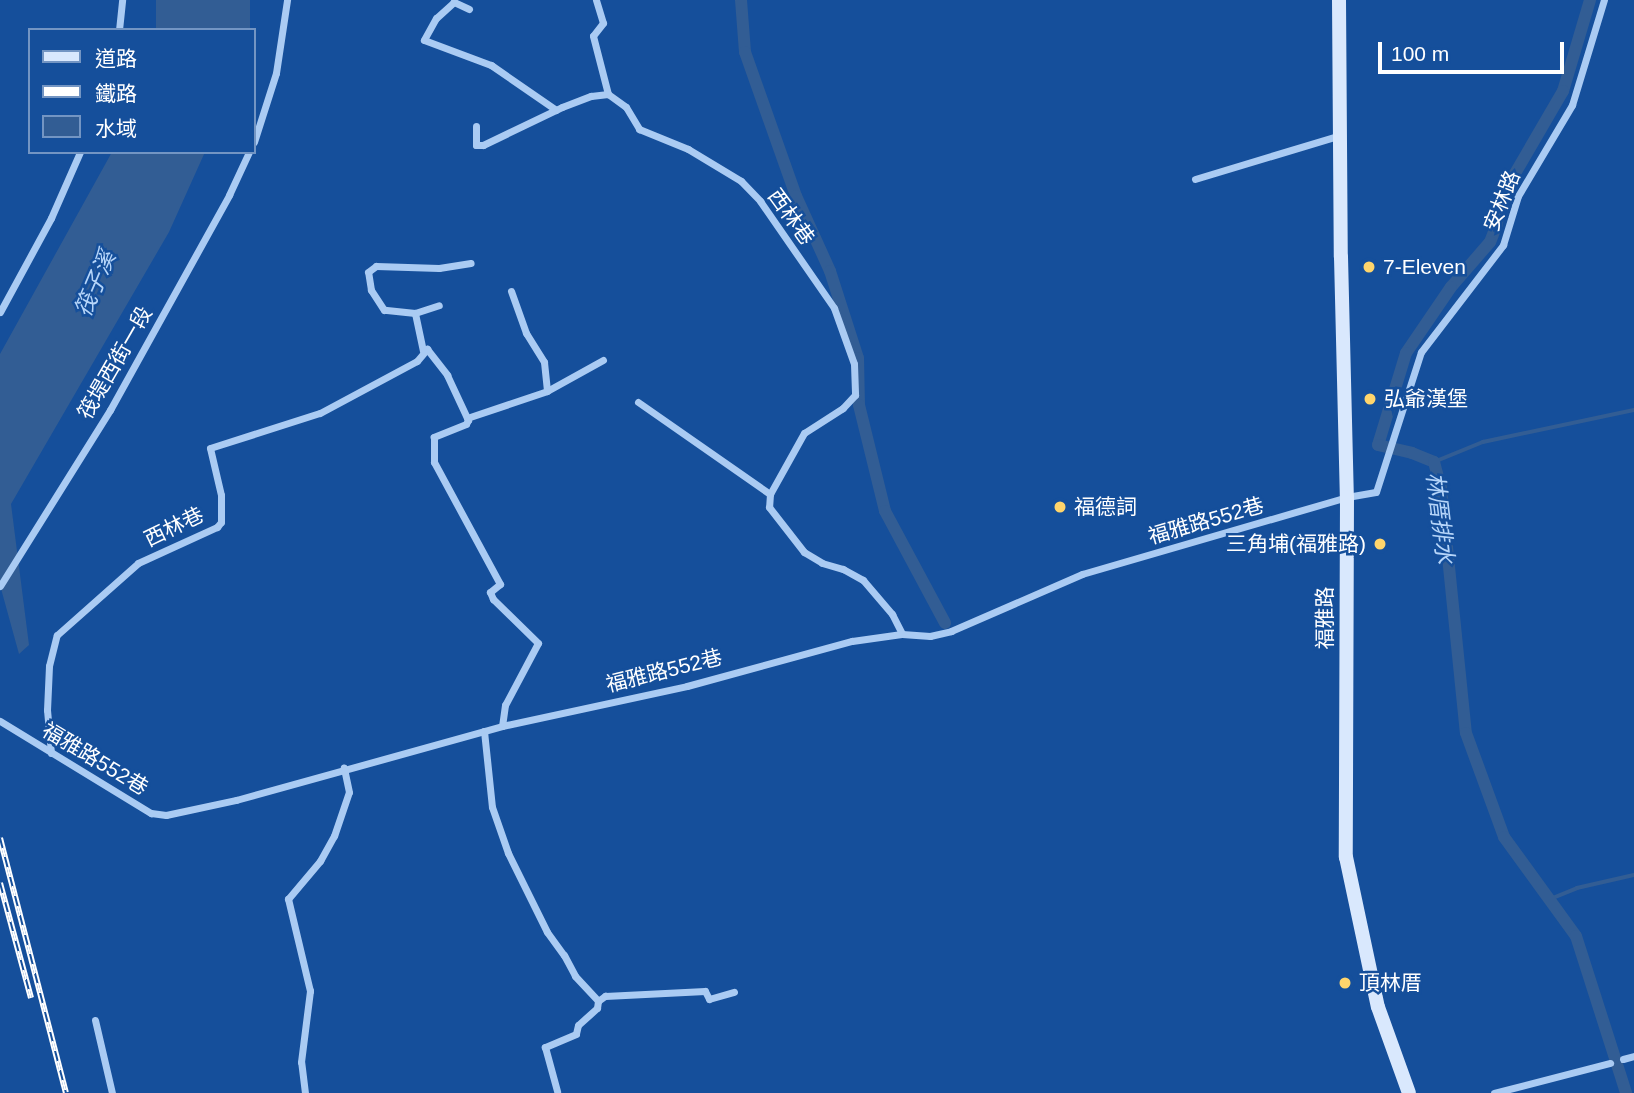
<!DOCTYPE html>
<html>
<head>
<meta charset="utf-8">
<style>
  body { margin:0 }
  #map { position:relative; width:1634px; height:1093px; overflow:hidden; background:#154f9b; font-family:Arial,"Noto Sans TC",sans-serif }
  div>[style] { position:absolute }
  [style*='--x'] { left:calc(var(--x)*1px); top:calc(var(--y)*1px); width:calc(var(--w)*1px); rotate:calc(var(--a)*1deg) }
  .water>* { inset:0; background:#325d94; transform-origin:0 0 }
  .stream>* { height:3.5px; margin:-1.75px; padding:0 1.75px; transform-origin:1.75px; border-radius:1.75px; background:#325d94 }
  .canal>* { height:12px; margin:-6px; padding:0 6px; transform-origin:6px; border-radius:6px; background:#325d94 }
  .street>* { height:7px; margin:-3.5px; padding:0 3.5px; transform-origin:3.5px; border-radius:3.5px; background:#aacbf3 }
  .secondary>* { height:14px; margin:-7px; padding:0 7px; transform-origin:7px; border-radius:7px; background:#d9e8fd }
  .rail>* { height:6px; margin-top:-3px; transform-origin:0; background:repeating-linear-gradient(90deg,#154f9b 0 10px,#fff 0 20px); box-sizing:border-box; border-block:2px solid #fff }
  .dots>* { width:19px; height:19px; translate:-50% -50%; box-sizing:border-box; border:4px solid #154f9b; border-radius:50% }
  span { translate:-50% -50%; white-space:nowrap; text-align:center; line-height:1.15; -webkit-text-stroke:5px #154f9b; paint-order:stroke }
  .street-label { font-size:21px; color:#fff }
  .poi-label { font-size:21px; color:#fff }
  .left { translate:0 -50%; text-align:left }
  .right { translate:-100% -50%; text-align:right }
  .water-label { font-size:23px; color:#b6d5f9; font-style:italic }
  .legend { position:absolute; left:28px; top:28px; width:228px; height:126px; box-sizing:border-box; background:#154f9b; border:2px solid #7395c3; margin:0; padding:9px 12px; list-style:none; font-size:21px; color:#fff }
  .legend li { display:flex; align-items:center; gap:14px; height:35px }
  .legend b { width:35px; border:2px solid #7395c3 }
  .scale { position:absolute; left:1378px; top:42px; width:186px; height:32px; box-sizing:border-box; border:4px solid #fff; border-top:0; padding-left:9px; font-size:21px; line-height:24px; white-space:nowrap; color:#fff; -webkit-text-stroke:5px #154f9b; paint-order:stroke }
</style>
</head>
<body>
<div id="map">
  <div class="water">
    <div style="left:156px;top:0;width:94px;height:30px"></div>
    <div style="clip-path:polygon(112px 152px,205px 152px,169px 232px,11px 504px,29px 645px,19px 654px,0 585px,0 354px)"></div>
  </div>
  <div class="stream">
    <div style="--x:1434;--y:462;--w:53;--a:-22.2"></div>
    <div style="--x:1483;--y:442;--w:154;--a:-12"></div>
    <div style="--x:1548;--y:900;--w:31;--a:-22"></div>
    <div style="--x:1577;--y:888;--w:58;--a:-12.8"></div>
  </div>
  <div class="canal">
    <div style="--x:741;--y:0;--w:52;--a:85.6"></div>
    <div style="--x:745;--y:52;--w:153;--a:70.5"></div>
    <div style="--x:796;--y:196;--w:82;--a:65.6"></div>
    <div style="--x:830;--y:271;--w:91;--a:72.2"></div>
    <div style="--x:858;--y:358;--w:47;--a:88.8"></div>
    <div style="--x:859;--y:405;--w:109;--a:76.2"></div>
    <div style="--x:885;--y:511;--w:127;--a:61.8"></div>
    <div style="--x:1590;--y:0;--w:95;--a:106.5"></div>
    <div style="--x:1563;--y:91;--w:127;--a:120.2"></div>
    <div style="--x:1499;--y:201;--w:23;--a:95"></div>
    <div style="--x:1497;--y:224;--w:19;--a:111"></div>
    <div style="--x:1490;--y:242;--w:60;--a:130.9"></div>
    <div style="--x:1451;--y:287;--w:80;--a:124.3"></div>
    <div style="--x:1406;--y:353;--w:96;--a:106.9"></div>
    <div style="--x:1378;--y:445;--w:35;--a:13"></div>
    <div style="--x:1412;--y:453;--w:24;--a:22"></div>
    <div style="--x:1434;--y:462;--w:27;--a:75"></div>
    <div style="--x:1441;--y:488;--w:246;--a:84.2"></div>
    <div style="--x:1466;--y:733;--w:111;--a:69.9"></div>
    <div style="--x:1504;--y:837;--w:122;--a:54"></div>
    <div style="--x:1576;--y:936;--w:165;--a:72.3"></div>
  </div>
  <div class="street">
    <div style="--x:596;--y:0;--w:24;--a:73"></div>
    <div style="--x:603;--y:23;--w:16;--a:128"></div>
    <div style="--x:593;--y:36;--w:60;--a:75.5"></div>
    <div style="--x:608;--y:94;--w:22;--a:36"></div>
    <div style="--x:626;--y:107;--w:26;--a:59"></div>
    <div style="--x:639;--y:129;--w:53;--a:22.2"></div>
    <div style="--x:688;--y:149;--w:62;--a:31.1"></div>
    <div style="--x:741;--y:181;--w:28;--a:46"></div>
    <div style="--x:760;--y:201;--w:130;--a:55.3"></div>
    <div style="--x:834;--y:308;--w:59;--a:70.3"></div>
    <div style="--x:854;--y:364;--w:31;--a:88"></div>
    <div style="--x:855;--y:395;--w:18;--a:133"></div>
    <div style="--x:843;--y:408;--w:46;--a:147.3"></div>
    <div style="--x:804;--y:433;--w:70;--a:119.1"></div>
    <div style="--x:770;--y:494;--w:13;--a:94"></div>
    <div style="--x:769;--y:507;--w:57;--a:52.1"></div>
    <div style="--x:804;--y:552;--w:21;--a:31"></div>
    <div style="--x:822;--y:563;--w:22;--a:16"></div>
    <div style="--x:843;--y:569;--w:23;--a:29"></div>
    <div style="--x:863;--y:580;--w:45;--a:49.5"></div>
    <div style="--x:892;--y:614;--w:22;--a:63"></div>
    <div style="--x:469;--y:9;--w:17;--a:-155"></div>
    <div style="--x:454;--y:2;--w:24;--a:138"></div>
    <div style="--x:436;--y:18;--w:25;--a:119"></div>
    <div style="--x:424;--y:40;--w:72;--a:20.5"></div>
    <div style="--x:491;--y:65;--w:79;--a:34.7"></div>
    <div style="--x:119;--y:30;--w:30;--a:-84"></div>
    <div style="--x:476;--y:126;--w:19;--a:90"></div>
    <div style="--x:476;--y:145;--w:7;--a:0"></div>
    <div style="--x:483;--y:145;--w:88;--a:-25.7"></div>
    <div style="--x:562;--y:107;--w:31;--a:-21"></div>
    <div style="--x:591;--y:96;--w:17;--a:-7"></div>
    <div style="--x:254;--y:142;--w:72;--a:-72.3"></div>
    <div style="--x:276;--y:73;--w:74;--a:-81.4"></div>
    <div style="--x:1195;--y:179;--w:152;--a:-16.8"></div>
    <div style="--x:511;--y:291;--w:45;--a:70.3"></div>
    <div style="--x:526;--y:333;--w:34;--a:58"></div>
    <div style="--x:544;--y:362;--w:29;--a:84"></div>
    <div style="--x:0;--y:312;--w:107;--a:-61.5"></div>
    <div style="--x:51;--y:218;--w:72;--a:-66.3"></div>
    <div style="--x:415;--y:313;--w:25;--a:-18"></div>
    <div style="--x:423;--y:351;--w:39;--a:-102"></div>
    <div style="--x:415;--y:313;--w:31;--a:-174"></div>
    <div style="--x:384;--y:310;--w:24;--a:-123"></div>
    <div style="--x:371;--y:290;--w:18;--a:-99"></div>
    <div style="--x:368;--y:272;--w:10;--a:-37"></div>
    <div style="--x:376;--y:266;--w:63;--a:1.8"></div>
    <div style="--x:439;--y:268;--w:32;--a:-9"></div>
    <div style="--x:638;--y:402;--w:161;--a:34.9"></div>
    <div style="--x:467;--y:418;--w:84;--a:-18.6"></div>
    <div style="--x:547;--y:391;--w:64;--a:-29"></div>
    <div style="--x:0;--y:586;--w:208;--a:-58"></div>
    <div style="--x:110;--y:410;--w:246;--a:-61"></div>
    <div style="--x:229;--y:195;--w:47;--a:-65.1"></div>
    <div style="--x:0;--y:721;--w:177;--a:31.4"></div>
    <div style="--x:151;--y:813;--w:15;--a:8"></div>
    <div style="--x:166;--y:815;--w:72;--a:-12.1"></div>
    <div style="--x:236;--y:800;--w:276;--a:-15.5"></div>
    <div style="--x:502;--y:726;--w:189;--a:-12.2"></div>
    <div style="--x:687;--y:686;--w:171;--a:-15.3"></div>
    <div style="--x:852;--y:641;--w:50;--a:-8"></div>
    <div style="--x:902;--y:634;--w:28;--a:4"></div>
    <div style="--x:930;--y:636;--w:22;--a:-13"></div>
    <div style="--x:951;--y:631;--w:143;--a:-23.5"></div>
    <div style="--x:1082;--y:574;--w:276;--a:-16.2"></div>
    <div style="--x:1347;--y:497;--w:29;--a:-10"></div>
    <div style="--x:1376;--y:492;--w:147;--a:-72.2"></div>
    <div style="--x:1421;--y:352;--w:135;--a:-52.5"></div>
    <div style="--x:1503;--y:245;--w:51;--a:-73"></div>
    <div style="--x:1518;--y:196;--w:106;--a:-59.3"></div>
    <div style="--x:1572;--y:105;--w:110;--a:-73.1"></div>
    <div style="--x:484;--y:731;--w:76;--a:84"></div>
    <div style="--x:492;--y:807;--w:49;--a:70.8"></div>
    <div style="--x:508;--y:853;--w:88;--a:63.7"></div>
    <div style="--x:547;--y:932;--w:29;--a:54"></div>
    <div style="--x:564;--y:955;--w:24;--a:62"></div>
    <div style="--x:575;--y:976;--w:34;--a:47"></div>
    <div style="--x:598;--y:1001;--w:7;--a:98"></div>
    <div style="--x:597;--y:1008;--w:25;--a:138"></div>
    <div style="--x:578;--y:1025;--w:9;--a:103"></div>
    <div style="--x:576;--y:1034;--w:34;--a:157"></div>
    <div style="--x:545;--y:1047;--w:46;--a:74.7"></div>
    <div style="--x:51;--y:753;--w:43;--a:-95.3"></div>
    <div style="--x:47;--y:710;--w:44;--a:-87.4"></div>
    <div style="--x:49;--y:666;--w:32;--a:-76"></div>
    <div style="--x:57;--y:635;--w:108;--a:-41.6"></div>
    <div style="--x:138;--y:563;--w:87;--a:-24.5"></div>
    <div style="--x:217;--y:527;--w:6;--a:-51"></div>
    <div style="--x:221;--y:522;--w:27;--a:-90"></div>
    <div style="--x:221;--y:495;--w:48;--a:-103.2"></div>
    <div style="--x:210;--y:448;--w:115;--a:-17.7"></div>
    <div style="--x:320;--y:413;--w:110;--a:-28.2"></div>
    <div style="--x:417;--y:361;--w:16;--a:-50"></div>
    <div style="--x:427;--y:349;--w:33;--a:52"></div>
    <div style="--x:447;--y:375;--w:50;--a:65"></div>
    <div style="--x:468;--y:420;--w:4;--a:117"></div>
    <div style="--x:466;--y:424;--w:35;--a:158"></div>
    <div style="--x:434;--y:437;--w:25;--a:90"></div>
    <div style="--x:434;--y:462;--w:139;--a:61.6"></div>
    <div style="--x:500;--y:584;--w:13;--a:141"></div>
    <div style="--x:490;--y:592;--w:8;--a:67"></div>
    <div style="--x:493;--y:599;--w:63;--a:44.4"></div>
    <div style="--x:538;--y:643;--w:70;--a:118"></div>
    <div style="--x:505;--y:705;--w:21;--a:98"></div>
    <div style="--x:598;--y:1001;--w:9;--a:-36"></div>
    <div style="--x:605;--y:996;--w:100;--a:-2.9"></div>
    <div style="--x:705;--y:991;--w:9;--a:63"></div>
    <div style="--x:709;--y:999;--w:26;--a:-16"></div>
    <div style="--x:95;--y:1020;--w:75;--a:76.9"></div>
    <div style="--x:1623;--y:1059;--w:11;--a:-15"></div>
    <div style="--x:305;--y:1093;--w:31;--a:-97"></div>
    <div style="--x:301;--y:1062;--w:72;--a:-82.8"></div>
    <div style="--x:310;--y:991;--w:95;--a:-103.4"></div>
    <div style="--x:288;--y:899;--w:50;--a:-49.9"></div>
    <div style="--x:320;--y:861;--w:29;--a:-61"></div>
    <div style="--x:334;--y:836;--w:46;--a:-71.2"></div>
    <div style="--x:349;--y:792;--w:25;--a:-102"></div>
    <div style="--x:1494;--y:1093;--w:120;--a:-14.5"></div>
  </div>
  <div class="secondary">
    <div style="--x:1339;--y:0;--w:257;--a:89.6"></div>
    <div style="--x:1341;--y:257;--w:240;--a:88.6"></div>
    <div style="--x:1347;--y:497;--w:360;--a:90.2"></div>
    <div style="--x:1346;--y:857;--w:153;--a:78"></div>
    <div style="--x:1378;--y:1007;--w:91;--a:70.2"></div>
  </div>
  <div class="rail">
    <div style="--x:0;--y:838;--w:263;--a:75.5"></div>
    <div style="--x:0;--y:883;--w:119;--a:74.9"></div>
  </div>
  <div class="dots">
    <div style="left:1369px;top:267px;background:#ffd56c"></div>
    <div style="left:1370px;top:399px;background:#ffd56c"></div>
    <div style="left:1060px;top:507px;background:#ffd56c"></div>
    <div style="left:1380px;top:544px;background:#ffd56c"></div>
    <div style="left:1345px;top:983px;background:#ffd56c"></div>
  </div>
  <div class="street-label">
    <span style="left:1502px;top:201px;rotate:-68deg">安林路</span>
    <span style="left:791px;top:217px;rotate:54deg">西林巷</span>
    <span style="left:115px;top:363px;rotate:-60deg">筏堤西街一段</span>
    <span style="left:1206px;top:521px;rotate:-16deg">福雅路552巷</span>
    <span style="left:174px;top:527px;rotate:-26deg">西林巷</span>
    <span style="left:1325px;top:618px;rotate:-90deg">福雅路</span>
    <span style="left:664px;top:671px;rotate:-14deg">福雅路552巷</span>
    <span style="left:95px;top:759px;rotate:31deg">福雅路552巷</span>
  </div>
  <div class="poi-label">
    <span class="left" style="left:1383px;top:267px">7-Eleven</span>
    <span class="left" style="left:1384px;top:399px">弘爺漢堡</span>
    <span class="left" style="left:1074px;top:507px">福德詞</span>
    <span class="right" style="left:1366px;top:544px">三角埔(福雅路)</span>
    <span class="left" style="left:1359px;top:983px">頂林厝</span>
  </div>
  <div class="water-label">
    <span style="left:95px;top:284px;rotate:-67deg">筏子溪</span>
    <span style="left:1440px;top:518px;rotate:83deg">林厝排水</span>
  </div>
  <ul class="legend">
  <li><b style="height:9px;background:#d9e8fd"></b>道路</li>
  <li><b style="height:9px;background:#fff"></b>鐵路</li>
  <li><b style="height:19px;background:#325d94"></b>水域</li>
  </ul>
  <div class="scale">100 m</div>
</div>
</body>
</html>
